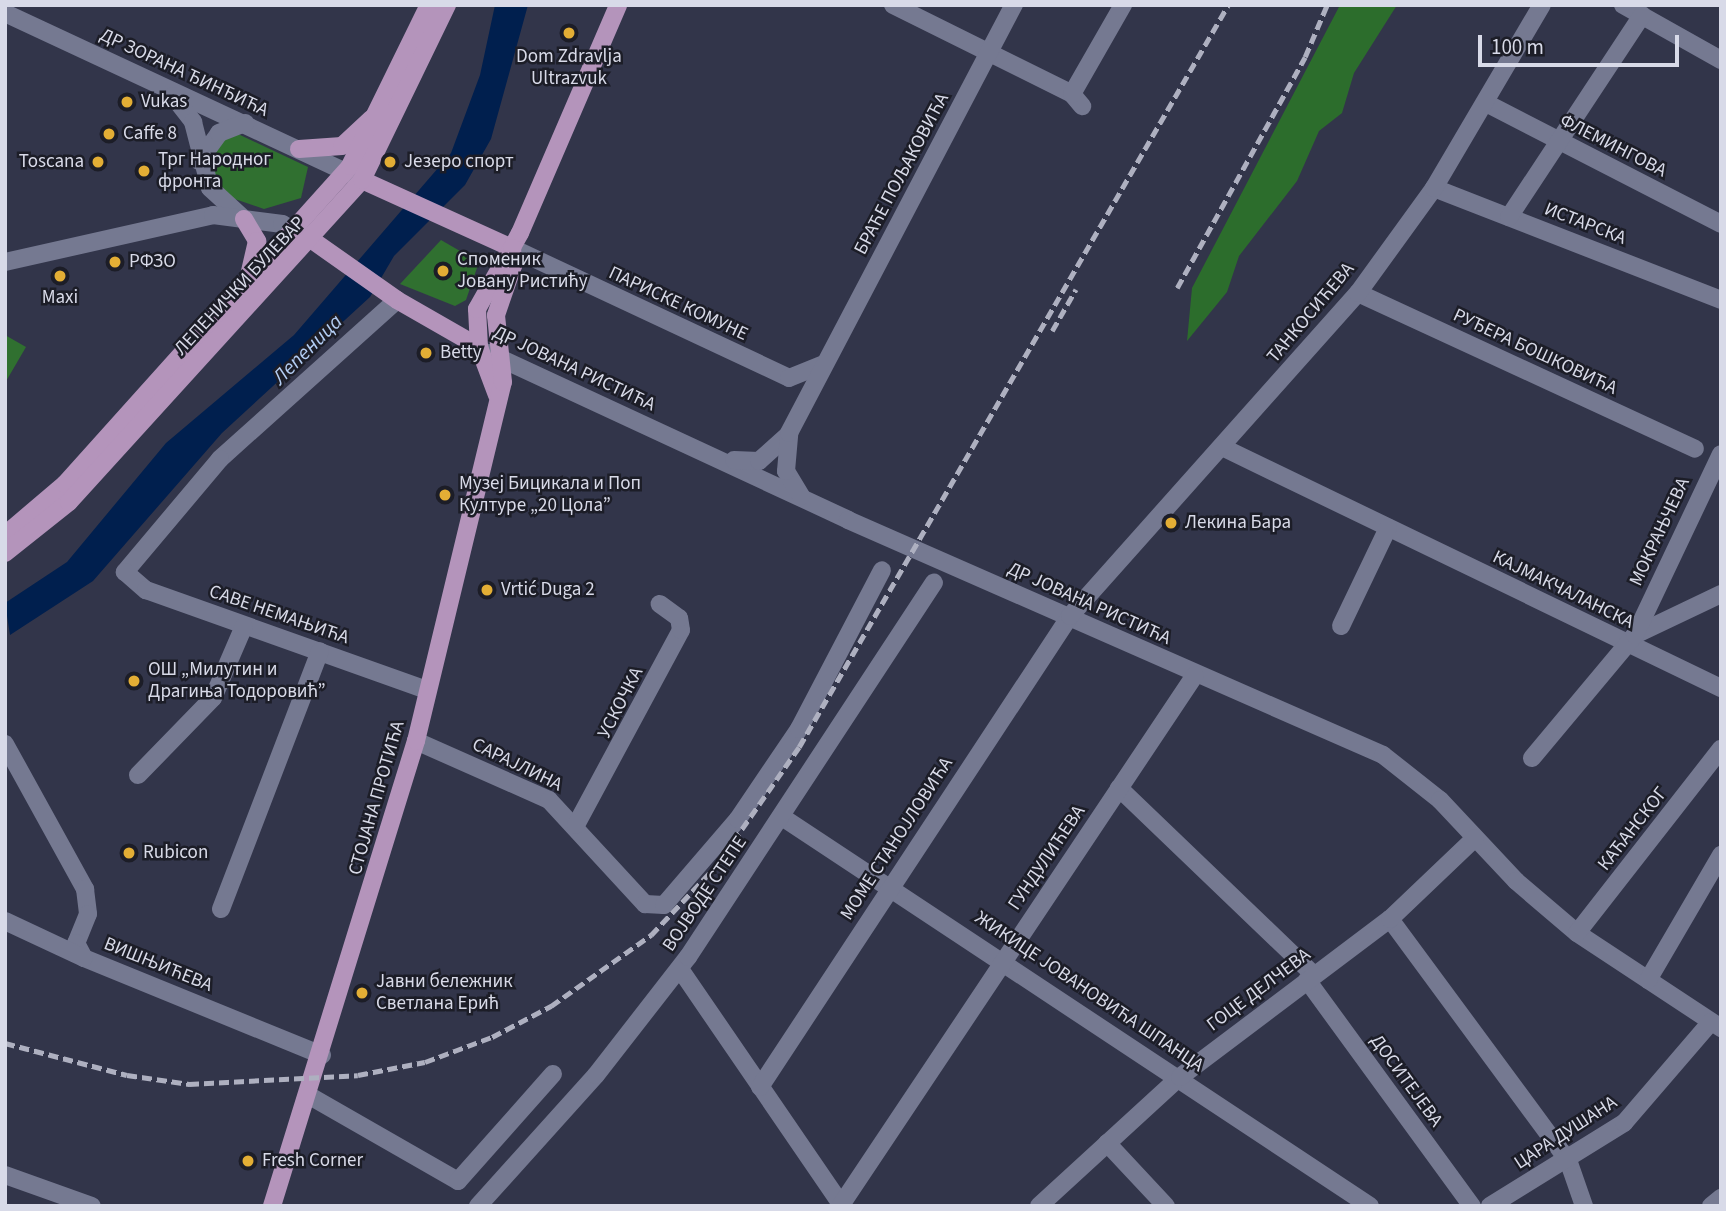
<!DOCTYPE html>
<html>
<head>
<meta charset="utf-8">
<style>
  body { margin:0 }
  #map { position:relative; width:1726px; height:1211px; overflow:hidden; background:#32354a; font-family:"Source Sans 3",sans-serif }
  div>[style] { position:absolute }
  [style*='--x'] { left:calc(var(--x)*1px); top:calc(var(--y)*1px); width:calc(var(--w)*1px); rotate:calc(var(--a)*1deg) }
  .green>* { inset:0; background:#307030 }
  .forest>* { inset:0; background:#2c6d2c }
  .water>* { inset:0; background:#001f4e }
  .minor>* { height:18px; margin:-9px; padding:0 9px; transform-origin:9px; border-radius:9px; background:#757991 }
  .major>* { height:18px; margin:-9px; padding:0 9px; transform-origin:9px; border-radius:9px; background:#b494bb }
  .rail>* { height:4.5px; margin-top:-2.25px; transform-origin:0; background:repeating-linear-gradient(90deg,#aeb0c0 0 10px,transparent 0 15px) }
  .dots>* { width:19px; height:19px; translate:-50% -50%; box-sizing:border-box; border:4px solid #1c1d27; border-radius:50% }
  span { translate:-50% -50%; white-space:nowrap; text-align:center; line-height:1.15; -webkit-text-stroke:5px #1c1d27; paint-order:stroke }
  .poi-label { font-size:19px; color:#d8dae8 }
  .left { translate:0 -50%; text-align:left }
  .right { translate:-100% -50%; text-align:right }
  .street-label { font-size:19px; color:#d8dae8 }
  .water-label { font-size:21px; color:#b3cdf3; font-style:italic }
  .frame { position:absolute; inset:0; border:7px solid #d8dae8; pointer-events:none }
  .scale { position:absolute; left:1478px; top:35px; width:201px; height:32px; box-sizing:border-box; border:4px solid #d8dae8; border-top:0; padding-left:9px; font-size:21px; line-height:24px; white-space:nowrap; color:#d8dae8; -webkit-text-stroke:5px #1c1d27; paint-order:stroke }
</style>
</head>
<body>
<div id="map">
  <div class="green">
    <div style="clip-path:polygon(238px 134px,308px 167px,301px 198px,264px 209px,226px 196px,207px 158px,217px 143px)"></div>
    <div style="clip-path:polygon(441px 240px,479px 262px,466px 300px,455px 306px,400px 284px)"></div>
    <div style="clip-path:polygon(5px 335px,26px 347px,5px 383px)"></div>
  </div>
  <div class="forest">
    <div style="clip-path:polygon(1340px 5px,1397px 5px,1354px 73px,1342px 113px,1319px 131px,1297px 181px,1239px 256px,1227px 292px,1187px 341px,1192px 288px)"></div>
  </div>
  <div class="water">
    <div style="clip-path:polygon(495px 5px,528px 5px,491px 139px,465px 185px,394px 256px,370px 297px,222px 433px,93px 581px,10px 635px,5px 603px,67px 562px,166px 443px,294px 335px,451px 153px,480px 75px)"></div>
  </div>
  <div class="minor">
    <div style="--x:893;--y:5;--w:200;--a:26.4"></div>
    <div style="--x:1072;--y:94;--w:16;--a:50"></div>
    <div style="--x:1623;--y:5;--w:112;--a:29.3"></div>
    <div style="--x:5;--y:13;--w:387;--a:25"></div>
    <div style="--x:1072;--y:94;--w:103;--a:-60.2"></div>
    <div style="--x:173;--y:96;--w:33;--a:52"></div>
    <div style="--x:193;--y:122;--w:68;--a:75.6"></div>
    <div style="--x:210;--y:188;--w:45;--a:42.3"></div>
    <div style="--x:1486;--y:103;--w:264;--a:27.2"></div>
    <div style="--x:199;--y:161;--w:34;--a:-54"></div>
    <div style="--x:219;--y:133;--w:28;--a:-21"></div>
    <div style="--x:1434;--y:188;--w:308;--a:21.3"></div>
    <div style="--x:1509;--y:217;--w:242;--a:-56.6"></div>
    <div style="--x:512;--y:248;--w:306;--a:25.1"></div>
    <div style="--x:789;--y:378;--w:38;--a:-22"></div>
    <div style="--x:5;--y:262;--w:213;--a:-12.7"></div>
    <div style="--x:213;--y:215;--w:70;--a:7.4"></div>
    <div style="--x:282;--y:224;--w:27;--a:27"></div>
    <div style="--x:1358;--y:293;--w:371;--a:24.8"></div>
    <div style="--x:397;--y:300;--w:238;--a:138.1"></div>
    <div style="--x:220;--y:459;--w:148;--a:130.1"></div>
    <div style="--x:125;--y:572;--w:28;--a:41"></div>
    <div style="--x:146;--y:590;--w:298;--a:19.6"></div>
    <div style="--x:489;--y:353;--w:396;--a:24.9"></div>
    <div style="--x:848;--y:520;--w:584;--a:23.71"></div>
    <div style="--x:1383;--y:755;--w:73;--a:38.3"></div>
    <div style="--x:1440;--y:800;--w:111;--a:46.8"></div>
    <div style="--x:1516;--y:881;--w:80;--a:40.4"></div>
    <div style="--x:1577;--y:933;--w:173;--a:33.4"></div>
    <div style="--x:1224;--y:448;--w:552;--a:25.78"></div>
    <div style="--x:734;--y:460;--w:25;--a:2"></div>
    <div style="--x:759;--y:461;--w:38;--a:-42"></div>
    <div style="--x:801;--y:496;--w:29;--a:-121"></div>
    <div style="--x:786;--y:471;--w:38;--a:-85"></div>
    <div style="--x:789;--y:433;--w:484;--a:-62.3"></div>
    <div style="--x:1341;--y:626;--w:109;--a:-64.4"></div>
    <div style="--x:1635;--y:635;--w:95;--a:-25.5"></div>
    <div style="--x:416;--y:741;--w:145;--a:23.9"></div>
    <div style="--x:549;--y:800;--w:142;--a:47.3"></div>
    <div style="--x:645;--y:904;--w:19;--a:3"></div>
    <div style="--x:664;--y:905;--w:113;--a:-49.3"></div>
    <div style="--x:738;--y:819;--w:109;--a:-55.9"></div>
    <div style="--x:799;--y:729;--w:179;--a:-62.4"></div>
    <div style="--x:5;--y:744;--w:166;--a:61.1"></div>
    <div style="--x:85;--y:889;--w:25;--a:83"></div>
    <div style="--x:88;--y:914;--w:31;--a:112"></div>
    <div style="--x:76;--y:943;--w:17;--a:62"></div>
    <div style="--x:84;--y:958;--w:257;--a:22.2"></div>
    <div style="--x:1532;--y:758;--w:160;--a:-50.1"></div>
    <div style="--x:1635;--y:635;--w:200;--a:-64.6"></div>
    <div style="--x:138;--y:775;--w:107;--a:-45.8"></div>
    <div style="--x:213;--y:698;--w:78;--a:-66.7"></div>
    <div style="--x:1119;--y:788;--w:270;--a:43.8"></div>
    <div style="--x:782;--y:817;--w:705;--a:33.49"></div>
    <div style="--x:576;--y:825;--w:221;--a:-61.7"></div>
    <div style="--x:681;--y:630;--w:12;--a:-99"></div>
    <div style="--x:679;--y:618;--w:24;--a:-144"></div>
    <div style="--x:221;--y:909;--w:276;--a:-69"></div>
    <div style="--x:1390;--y:919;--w:300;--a:53.6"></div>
    <div style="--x:1568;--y:1160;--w:49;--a:70.8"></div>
    <div style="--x:5;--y:921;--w:87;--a:25.1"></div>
    <div style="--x:1577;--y:933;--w:234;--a:-52"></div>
    <div style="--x:680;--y:969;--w:287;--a:55.6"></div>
    <div style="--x:1307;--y:980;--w:280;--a:53.9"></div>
    <div style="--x:1648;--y:980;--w:145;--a:-59.7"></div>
    <div style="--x:760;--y:1087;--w:564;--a:-56.65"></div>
    <div style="--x:1070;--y:616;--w:433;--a:-48.3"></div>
    <div style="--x:1358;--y:293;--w:130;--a:-54.1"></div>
    <div style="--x:1434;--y:188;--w:212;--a:-59.5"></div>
    <div style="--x:308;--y:1095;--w:173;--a:29.8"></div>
    <div style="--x:458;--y:1181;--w:143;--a:-48.4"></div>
    <div style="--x:1107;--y:1143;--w:86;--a:46.9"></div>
    <div style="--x:5;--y:1175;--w:92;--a:19.6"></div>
    <div style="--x:841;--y:1205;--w:637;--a:-56.26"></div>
    <div style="--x:478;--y:1206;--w:176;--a:-48"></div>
    <div style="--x:596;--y:1075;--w:150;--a:-52.1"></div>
    <div style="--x:688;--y:957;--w:448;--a:-56.7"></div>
    <div style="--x:1039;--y:1206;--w:191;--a:-42.5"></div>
    <div style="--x:1180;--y:1077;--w:263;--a:-37"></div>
    <div style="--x:1390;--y:919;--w:117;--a:-43.6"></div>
    <div style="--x:1490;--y:1206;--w:158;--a:-31.8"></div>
    <div style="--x:1624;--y:1123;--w:133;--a:-49.3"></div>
    <div style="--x:1711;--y:1206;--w:13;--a:-39"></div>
  </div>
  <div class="major">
    <div style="--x:299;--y:149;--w:43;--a:-4"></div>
    <div style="--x:342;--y:146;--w:40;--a:-43"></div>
    <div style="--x:362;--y:180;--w:165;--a:24.4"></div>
    <div style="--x:244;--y:219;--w:26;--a:59"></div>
    <div style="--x:257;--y:241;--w:36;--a:103"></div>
    <div style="--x:312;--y:240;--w:104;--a:35.2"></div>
    <div style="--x:397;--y:300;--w:95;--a:29.8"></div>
    <div style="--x:497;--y:395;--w:51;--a:-110.6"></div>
    <div style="--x:479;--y:347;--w:38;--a:-93"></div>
    <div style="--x:477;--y:309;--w:87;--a:-60.5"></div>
    <div style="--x:520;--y:233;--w:248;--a:-66.7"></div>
    <div style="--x:5;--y:535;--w:79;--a:-40.4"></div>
    <div style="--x:65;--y:484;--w:427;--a:-48.1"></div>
    <div style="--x:350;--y:166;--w:179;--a:-63.9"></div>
    <div style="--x:5;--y:553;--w:82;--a:-38.6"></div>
    <div style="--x:69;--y:502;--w:435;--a:-47.7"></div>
    <div style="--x:362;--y:180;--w:195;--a:-64.1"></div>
    <div style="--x:272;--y:1206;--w:487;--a:-72.8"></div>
    <div style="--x:416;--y:741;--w:369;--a:-76.4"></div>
    <div style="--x:503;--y:382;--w:67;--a:-96"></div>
    <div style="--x:496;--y:315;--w:52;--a:-70.9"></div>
    <div style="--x:513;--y:266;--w:18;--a:-93"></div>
  </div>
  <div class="rail">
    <div style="--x:1177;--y:288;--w:264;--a:-61"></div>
    <div style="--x:1305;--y:57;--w:56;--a:-67.1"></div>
    <div style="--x:1052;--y:331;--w:48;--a:-60.3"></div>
    <div style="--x:5;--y:1043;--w:126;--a:14.7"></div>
    <div style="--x:127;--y:1075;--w:63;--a:8.3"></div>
    <div style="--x:189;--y:1084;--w:169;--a:-3"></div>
    <div style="--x:358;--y:1075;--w:68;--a:-11"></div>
    <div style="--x:425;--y:1062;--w:72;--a:-20.5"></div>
    <div style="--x:492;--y:1037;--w:67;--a:-27.7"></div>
    <div style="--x:551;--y:1006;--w:123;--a:-35.4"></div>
    <div style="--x:651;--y:935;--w:95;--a:-46.7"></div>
    <div style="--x:716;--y:866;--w:145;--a:-55.1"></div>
    <div style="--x:799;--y:747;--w:857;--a:-59.96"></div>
  </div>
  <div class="dots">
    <div style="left:569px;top:33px;background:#e3ae35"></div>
    <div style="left:127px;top:102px;background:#e3ae35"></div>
    <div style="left:109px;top:134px;background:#e3ae35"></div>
    <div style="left:98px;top:162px;background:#e3ae35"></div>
    <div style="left:390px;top:162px;background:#e3ae35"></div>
    <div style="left:144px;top:171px;background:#e3ae35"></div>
    <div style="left:115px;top:262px;background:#e3ae35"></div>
    <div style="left:443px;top:271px;background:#e3ae35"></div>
    <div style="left:60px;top:276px;background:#e3ae35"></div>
    <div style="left:426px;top:353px;background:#e3ae35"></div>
    <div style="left:445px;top:495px;background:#e3ae35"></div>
    <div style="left:1171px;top:523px;background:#e3ae35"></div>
    <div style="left:487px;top:590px;background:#e3ae35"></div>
    <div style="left:134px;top:681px;background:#e3ae35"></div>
    <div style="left:129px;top:853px;background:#e3ae35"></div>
    <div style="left:362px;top:993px;background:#e3ae35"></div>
    <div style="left:248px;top:1161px;background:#e3ae35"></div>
  </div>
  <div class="poi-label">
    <span style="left:569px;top:68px">Dom Zdravlja<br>Ultrazvuk</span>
    <span class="left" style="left:141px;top:102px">Vukas</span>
    <span class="left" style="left:123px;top:134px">Caffe 8</span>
    <span class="left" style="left:158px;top:171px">Трг Народног<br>фронта</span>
    <span class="right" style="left:84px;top:162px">Toscana</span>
    <span class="left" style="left:404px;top:162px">Језеро спорт</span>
    <span class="left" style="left:457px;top:271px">Споменик<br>Јовану Ристићу</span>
    <span class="left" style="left:129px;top:262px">РФЗО</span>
    <span style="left:60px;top:298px">Maxi</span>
    <span class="left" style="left:440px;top:353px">Betty</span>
    <span class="left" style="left:459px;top:495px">Музеј Бицикала и Поп<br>Културе „20 Цола”</span>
    <span class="left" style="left:1185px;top:523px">Лекина Бара</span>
    <span class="left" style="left:501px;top:590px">Vrtić Duga 2</span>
    <span class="left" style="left:148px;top:681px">ОШ „Милутин и<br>Драгиња Тодоровић”</span>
    <span class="left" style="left:143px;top:853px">Rubicon</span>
    <span class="left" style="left:376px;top:993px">Јавни бележник<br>Светлана Ерић</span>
    <span class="left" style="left:262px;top:1161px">Fresh Corner</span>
  </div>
  <div class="street-label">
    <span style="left:184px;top:73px;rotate:25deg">ДР ЗОРАНА ЂИНЂИЋА</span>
    <span style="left:1613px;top:146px;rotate:27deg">ФЛЕМИНГОВА</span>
    <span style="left:902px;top:174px;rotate:-62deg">БРАЋЕ ПОЉАКОВИЋА</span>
    <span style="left:1585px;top:224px;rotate:21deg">ИСТАРСКА</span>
    <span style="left:240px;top:286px;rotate:-47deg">ЛЕПЕНИЧКИ БУЛЕВАР</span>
    <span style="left:678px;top:304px;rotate:25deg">ПАРИСКЕ КОМУНЕ</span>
    <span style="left:1311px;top:313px;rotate:-50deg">ТАНКОСИЋЕВА</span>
    <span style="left:1535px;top:352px;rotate:25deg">РУЂЕРА БОШКОВИЋА</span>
    <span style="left:574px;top:369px;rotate:25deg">ДР ЈОВАНА РИСТИЋА</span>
    <span style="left:1660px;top:532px;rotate:-65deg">МОКРАЊЧЕВА</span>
    <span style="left:1563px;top:590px;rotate:26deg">КАЈМАКЧАЛАНСКА</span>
    <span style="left:1089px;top:604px;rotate:24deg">ДР ЈОВАНА РИСТИЋА</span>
    <span style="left:279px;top:615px;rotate:19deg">САВЕ НЕМАЊИЋА</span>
    <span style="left:621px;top:703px;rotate:-63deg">УСКОЧКА</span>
    <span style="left:517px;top:765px;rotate:26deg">САРАЈЛИНА</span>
    <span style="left:377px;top:798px;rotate:-74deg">СТОЈАНА ПРОТИЋА</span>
    <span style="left:1633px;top:829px;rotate:-52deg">КАЋАНСКОГ</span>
    <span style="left:897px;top:839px;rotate:-57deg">МОМЕ СТАНОЈЛОВИЋА</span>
    <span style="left:1047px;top:858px;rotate:-56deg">ГУНДУЛИЋЕВА</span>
    <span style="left:705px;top:894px;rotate:-56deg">ВОЈВОДЕ СТЕПЕ</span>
    <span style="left:158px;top:965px;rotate:22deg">ВИШЊИЋЕВА</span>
    <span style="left:1259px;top:990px;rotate:-37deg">ГОЦЕ ДЕЛЧЕВА</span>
    <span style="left:1089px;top:992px;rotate:34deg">ЖИКИЦЕ ЈОВАНОВИЋА ШПАНЦА</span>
    <span style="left:1406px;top:1081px;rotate:54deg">ДОСИТЕЈЕВА</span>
    <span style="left:1566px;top:1133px;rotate:-33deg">ЦАРА ДУШАНА</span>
  </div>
  <div class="water-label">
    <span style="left:307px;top:349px;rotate:-45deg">Лепеница</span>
  </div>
  <div class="frame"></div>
  <div class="scale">100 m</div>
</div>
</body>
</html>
